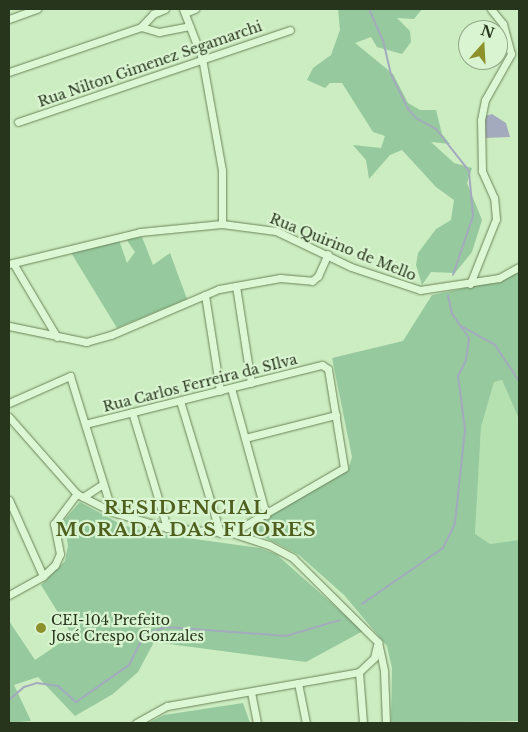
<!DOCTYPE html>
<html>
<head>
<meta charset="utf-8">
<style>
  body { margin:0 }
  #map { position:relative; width:528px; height:732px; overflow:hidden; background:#ccecc1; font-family:"Libre Baskerville",serif }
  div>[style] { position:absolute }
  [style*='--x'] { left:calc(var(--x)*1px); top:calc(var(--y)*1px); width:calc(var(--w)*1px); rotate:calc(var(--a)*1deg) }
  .farmland>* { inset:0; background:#b4e1af }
  .green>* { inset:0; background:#96c99e }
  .water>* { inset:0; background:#a4aabe }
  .stream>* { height:2px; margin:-1px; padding:0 1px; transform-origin:1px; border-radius:1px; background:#a4aabe }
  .roads { filter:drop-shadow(0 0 1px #6b8459) drop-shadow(0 0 1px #6b8459) }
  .street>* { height:7px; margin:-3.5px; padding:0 3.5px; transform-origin:3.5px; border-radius:3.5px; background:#dcf7d4 }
  .dots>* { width:14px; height:14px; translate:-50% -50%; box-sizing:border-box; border:2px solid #d9f4d0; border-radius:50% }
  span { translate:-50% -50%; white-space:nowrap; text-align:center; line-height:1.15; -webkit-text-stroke:4.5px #d9f4d0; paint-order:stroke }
  .street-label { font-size:14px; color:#28351d }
  .poi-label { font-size:14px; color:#28351d }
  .left { translate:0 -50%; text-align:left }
  .district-label { font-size:19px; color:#4f5f1e; font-weight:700; letter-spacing:1px }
  .frame { position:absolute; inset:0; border:10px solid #28351d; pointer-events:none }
  .north { position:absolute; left:458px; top:20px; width:50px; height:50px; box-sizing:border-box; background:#d9f4d0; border:1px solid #92a888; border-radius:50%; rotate:19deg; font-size:14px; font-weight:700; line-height:20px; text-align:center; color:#28351d }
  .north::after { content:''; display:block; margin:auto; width:18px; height:22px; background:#8c912c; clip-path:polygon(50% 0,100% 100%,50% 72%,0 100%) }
</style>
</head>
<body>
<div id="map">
  <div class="farmland">
    <div style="clip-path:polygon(502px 380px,519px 419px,519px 540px,490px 544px,475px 535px,481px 427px,494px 382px)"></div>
  </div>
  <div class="green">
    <div style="clip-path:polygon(338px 9px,422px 9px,414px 19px,397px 18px,410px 31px,411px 42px,402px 54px,377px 47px,371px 37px,355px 43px,393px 74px,408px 103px,420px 110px,436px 110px,442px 134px,450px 144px,431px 142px,454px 163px,472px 168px,467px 183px,482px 220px,472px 252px,455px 273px,431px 272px,422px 285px,416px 265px,418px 253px,436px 229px,451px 220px,454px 200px,436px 187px,402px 150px,390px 155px,369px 179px,366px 160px,353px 145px,381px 148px,385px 136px,373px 132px,342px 83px,330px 83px,325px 88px,307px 80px,313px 68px,331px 55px,340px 30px)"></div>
    <div style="clip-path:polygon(142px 237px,153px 265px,170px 253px,187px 299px,117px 328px,70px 251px,119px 240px,127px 263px,135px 252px,126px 239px)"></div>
    <div style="clip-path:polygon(519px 271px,519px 419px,502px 380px,494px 382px,481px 427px,475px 534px,490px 544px,519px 540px,519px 721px,391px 723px,392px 668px,387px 646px,344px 595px,299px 555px,252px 531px,255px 525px,348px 470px,352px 457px,332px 358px,403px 341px,432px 295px,502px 280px)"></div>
    <div style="clip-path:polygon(80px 502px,122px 525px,151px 533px,260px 548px,276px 554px,363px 631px,306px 662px,154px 642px,138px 672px,113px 694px,75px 716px,38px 677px,14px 685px,31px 721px,9px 723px,9px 621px,35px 660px,72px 635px,41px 585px,65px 561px,68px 546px,64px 520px)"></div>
    <div style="clip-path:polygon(243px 703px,250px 723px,148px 723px,164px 715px)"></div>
  </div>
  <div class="water">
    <div style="clip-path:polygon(492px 114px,506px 123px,510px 137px,484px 138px,485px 116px)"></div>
  </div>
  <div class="stream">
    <div style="--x:369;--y:9;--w:34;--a:66"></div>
    <div style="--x:383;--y:40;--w:35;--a:77"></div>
    <div style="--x:391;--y:74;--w:39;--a:64"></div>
    <div style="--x:408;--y:109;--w:12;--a:48"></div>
    <div style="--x:416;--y:118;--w:23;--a:29"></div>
    <div style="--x:436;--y:129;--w:53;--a:51.8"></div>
    <div style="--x:469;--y:171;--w:45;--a:84.9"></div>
    <div style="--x:473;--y:216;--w:62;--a:108.7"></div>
    <div style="--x:461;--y:326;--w:39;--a:29"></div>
    <div style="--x:495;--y:345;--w:43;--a:56.3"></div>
    <div style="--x:362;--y:604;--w:98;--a:-34.7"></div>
    <div style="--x:443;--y:548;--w:28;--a:-64"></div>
    <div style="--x:455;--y:523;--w:95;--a:-83.9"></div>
    <div style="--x:465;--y:429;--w:53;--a:-97.5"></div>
    <div style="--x:458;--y:376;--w:18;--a:-63"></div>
    <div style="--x:466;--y:360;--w:22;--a:-82"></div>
    <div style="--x:469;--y:338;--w:29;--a:-125"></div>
    <div style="--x:452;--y:314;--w:19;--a:-102"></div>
    <div style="--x:9;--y:700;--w:20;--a:-41"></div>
    <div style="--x:24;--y:687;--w:14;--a:-17"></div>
    <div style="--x:37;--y:683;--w:21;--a:8"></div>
    <div style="--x:58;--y:686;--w:24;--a:42"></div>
    <div style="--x:76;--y:702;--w:65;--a:-34.9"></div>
    <div style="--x:129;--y:665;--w:34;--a:-63"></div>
    <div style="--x:144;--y:635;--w:23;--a:-20"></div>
    <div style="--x:166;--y:627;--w:120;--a:4.3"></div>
    <div style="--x:286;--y:636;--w:56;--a:-16.5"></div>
  </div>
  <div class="roads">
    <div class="street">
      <div style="--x:183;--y:9;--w:53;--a:68.8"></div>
      <div style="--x:202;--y:58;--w:114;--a:79.9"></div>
      <div style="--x:222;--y:170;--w:54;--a:90"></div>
      <div style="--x:185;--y:13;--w:11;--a:-22"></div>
      <div style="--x:9;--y:19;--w:30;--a:-20"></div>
      <div style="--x:141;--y:27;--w:19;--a:16"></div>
      <div style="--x:159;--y:32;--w:31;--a:-11"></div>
      <div style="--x:9;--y:72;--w:139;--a:-18.8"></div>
      <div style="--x:141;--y:27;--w:18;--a:-47"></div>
      <div style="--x:153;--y:14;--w:13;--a:-23"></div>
      <div style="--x:18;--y:122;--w:287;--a:-18.7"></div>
      <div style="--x:13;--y:263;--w:86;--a:59.3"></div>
      <div style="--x:9;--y:264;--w:135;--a:-13.7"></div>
      <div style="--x:140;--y:232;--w:82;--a:-5.6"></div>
      <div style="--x:222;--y:224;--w:54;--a:7.4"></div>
      <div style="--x:276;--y:231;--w:83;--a:25.6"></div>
      <div style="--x:351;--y:267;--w:73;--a:18.4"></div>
      <div style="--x:420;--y:290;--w:80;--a:-8.6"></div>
      <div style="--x:499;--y:278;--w:23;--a:-29"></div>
      <div style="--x:470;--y:284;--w:70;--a:-68.2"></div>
      <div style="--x:496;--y:219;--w:21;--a:-95"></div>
      <div style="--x:494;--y:198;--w:30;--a:-114"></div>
      <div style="--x:482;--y:171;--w:51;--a:-91.1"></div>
      <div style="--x:481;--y:120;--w:20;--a:-79"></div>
      <div style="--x:485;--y:100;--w:53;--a:-60.5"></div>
      <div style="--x:511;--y:54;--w:31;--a:-105"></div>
      <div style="--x:503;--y:24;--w:19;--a:-129"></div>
      <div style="--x:236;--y:286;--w:98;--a:81.2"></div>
      <div style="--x:205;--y:295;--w:97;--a:81.1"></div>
      <div style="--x:9;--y:326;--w:79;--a:11.7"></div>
      <div style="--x:86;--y:342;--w:26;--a:-16"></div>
      <div style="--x:111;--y:335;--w:117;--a:-23.1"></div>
      <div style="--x:219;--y:289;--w:62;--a:-10.2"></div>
      <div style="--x:280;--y:278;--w:32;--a:5"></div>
      <div style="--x:312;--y:281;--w:8;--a:-40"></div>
      <div style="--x:318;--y:276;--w:24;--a:-66"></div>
      <div style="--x:231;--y:388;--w:132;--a:74.6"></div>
      <div style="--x:180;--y:401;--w:138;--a:73.1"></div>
      <div style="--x:9;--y:403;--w:67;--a:-23.9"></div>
      <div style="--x:70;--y:376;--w:142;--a:72.8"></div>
      <div style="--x:132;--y:412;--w:121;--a:73.2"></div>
      <div style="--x:9;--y:417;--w:103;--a:48.6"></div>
      <div style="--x:77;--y:494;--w:39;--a:27"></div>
      <div style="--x:112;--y:512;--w:57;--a:16.2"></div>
      <div style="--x:167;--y:528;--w:65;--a:4.4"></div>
      <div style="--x:232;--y:533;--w:39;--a:18"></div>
      <div style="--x:269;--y:545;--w:27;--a:28"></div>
      <div style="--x:293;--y:558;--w:120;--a:44.7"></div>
      <div style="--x:378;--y:642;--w:30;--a:78"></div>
      <div style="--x:384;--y:671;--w:52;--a:87.8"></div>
      <div style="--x:85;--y:424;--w:244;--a:-14"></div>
      <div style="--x:322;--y:365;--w:7;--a:34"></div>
      <div style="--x:328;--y:369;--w:100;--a:80.8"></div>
      <div style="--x:344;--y:468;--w:129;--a:149.9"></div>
      <div style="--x:245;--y:438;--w:94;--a:-14.2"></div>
      <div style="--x:83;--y:497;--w:24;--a:-33"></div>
      <div style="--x:9;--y:500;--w:83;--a:65.9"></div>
      <div style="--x:9;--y:595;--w:39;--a:-29"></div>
      <div style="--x:43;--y:576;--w:16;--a:-43"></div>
      <div style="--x:55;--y:565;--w:12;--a:-66"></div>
      <div style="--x:60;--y:554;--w:31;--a:-101"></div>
      <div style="--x:54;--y:524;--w:38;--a:-53"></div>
      <div style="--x:359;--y:672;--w:51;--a:85.5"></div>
      <div style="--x:298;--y:683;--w:41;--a:78.7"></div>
      <div style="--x:251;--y:692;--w:32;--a:79"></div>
      <div style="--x:136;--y:723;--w:35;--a:-29"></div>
      <div style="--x:167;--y:706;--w:195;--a:-10"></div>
      <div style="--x:359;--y:672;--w:21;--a:-43"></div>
      <div style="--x:374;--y:658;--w:13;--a:-77"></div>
    </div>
  </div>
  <div class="dots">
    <div style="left:41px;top:628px;background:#8c912c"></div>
  </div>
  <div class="street-label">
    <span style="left:150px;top:64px;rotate:-19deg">Rua Nilton Gimenez Segamarchi</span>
    <span style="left:343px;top:247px;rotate:22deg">Rua Quirino de Mello</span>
    <span style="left:200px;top:383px;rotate:-14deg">Rua Carlos Ferreira da SIlva</span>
  </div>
  <div class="poi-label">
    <span class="left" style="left:51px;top:628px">CEI-104 Prefeito<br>José Crespo Gonzales</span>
  </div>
  <div class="district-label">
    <span style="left:186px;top:519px">RESIDENCIAL<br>MORADA DAS FLORES</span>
  </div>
  <div class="frame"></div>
  <div class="north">N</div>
</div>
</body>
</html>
